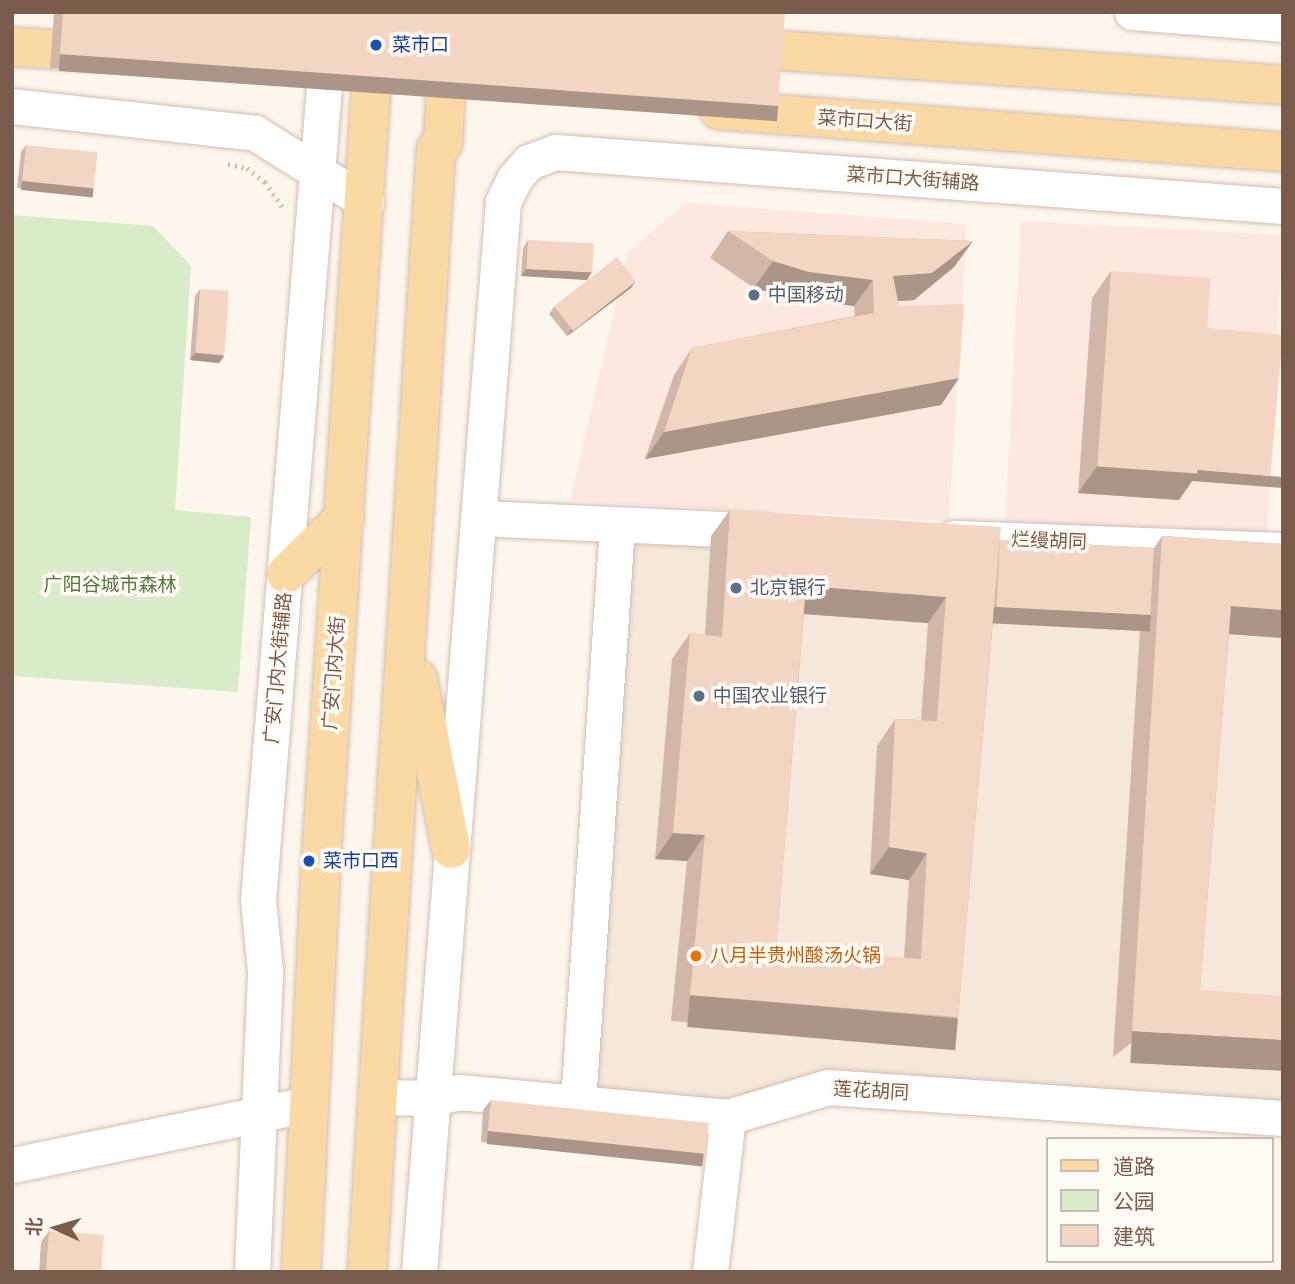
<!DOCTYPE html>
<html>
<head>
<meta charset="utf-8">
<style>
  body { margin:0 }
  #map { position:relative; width:1295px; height:1284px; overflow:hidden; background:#fdf6ec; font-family:"DM Sans","Noto Sans SC",sans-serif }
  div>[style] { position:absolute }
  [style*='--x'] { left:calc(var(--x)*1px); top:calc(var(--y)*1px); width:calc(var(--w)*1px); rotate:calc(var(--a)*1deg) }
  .residential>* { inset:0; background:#f5e8da }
  .commercial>* { inset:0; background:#fde8e0; transform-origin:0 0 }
  .green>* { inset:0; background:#d8ecc9 }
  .path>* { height:4.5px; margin-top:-2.25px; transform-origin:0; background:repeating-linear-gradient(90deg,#d9b8a5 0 2px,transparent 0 7px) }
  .roads { filter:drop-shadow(0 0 2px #d1beb0) drop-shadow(0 0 2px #d1beb0) }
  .minor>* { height:35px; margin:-17.5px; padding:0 17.5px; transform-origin:17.5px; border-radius:17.5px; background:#fff }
  .major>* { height:38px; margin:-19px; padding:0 19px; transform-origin:19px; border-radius:19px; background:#fbd9a5 }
  .wall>* { inset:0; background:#d1b7a8 }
  .shaded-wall>* { inset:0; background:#aa9588; transform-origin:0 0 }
  .building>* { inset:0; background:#f3d5c3; transform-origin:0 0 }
  .dots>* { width:19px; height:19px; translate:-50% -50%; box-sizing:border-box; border:4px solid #fffaf3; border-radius:50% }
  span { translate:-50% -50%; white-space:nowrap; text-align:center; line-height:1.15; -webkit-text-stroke:7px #fffaf3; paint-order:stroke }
  .transit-label { font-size:19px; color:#164399 }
  .left { translate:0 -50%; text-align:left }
  .street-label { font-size:19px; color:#7a5c4d }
  .service-label { font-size:19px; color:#4e5e75 }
  .park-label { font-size:19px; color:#537a41 }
  .food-label { font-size:19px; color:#c56008 }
  .frame { position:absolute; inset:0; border:14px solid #7a5c4d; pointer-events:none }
  .legend { position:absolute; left:1046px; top:1137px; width:228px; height:126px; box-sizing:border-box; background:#fffaf3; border:2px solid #cabbb1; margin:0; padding:9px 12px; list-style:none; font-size:21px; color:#7a5c4d }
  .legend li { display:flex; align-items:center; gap:14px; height:35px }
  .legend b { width:35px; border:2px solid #cabbb1 }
  .north { position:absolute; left:21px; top:1193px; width:70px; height:70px; -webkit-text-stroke:5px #fffaf3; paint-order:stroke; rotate:274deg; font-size:19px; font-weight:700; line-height:28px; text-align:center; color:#7a5c4d }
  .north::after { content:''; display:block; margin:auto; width:24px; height:32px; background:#7a5c4d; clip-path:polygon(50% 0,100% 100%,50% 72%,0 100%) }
</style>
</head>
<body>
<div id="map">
  <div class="residential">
    <div style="clip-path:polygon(617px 526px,1283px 550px,1283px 1118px,828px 1087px,728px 1117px,578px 1103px)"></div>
  </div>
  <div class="commercial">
    <div style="clip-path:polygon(686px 203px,967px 224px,949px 521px,570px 501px,628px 252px)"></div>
    <div style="left:1021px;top:221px;width:262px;height:308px;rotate:3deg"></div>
  </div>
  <div class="green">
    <div style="clip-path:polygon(12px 215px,153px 226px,191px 266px,175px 510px,251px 517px,238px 692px,12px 676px)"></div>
  </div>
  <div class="path">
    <div style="--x:228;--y:164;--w:19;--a:12"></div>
    <div style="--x:247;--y:168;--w:23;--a:38"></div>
    <div style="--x:265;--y:182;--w:32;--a:55"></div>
  </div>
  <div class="roads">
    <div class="minor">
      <div style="--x:1132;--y:12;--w:151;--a:4.5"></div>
      <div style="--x:12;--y:106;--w:244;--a:6.3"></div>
      <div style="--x:255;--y:133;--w:131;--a:31.9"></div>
      <div style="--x:480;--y:518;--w:285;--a:2.6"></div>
      <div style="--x:954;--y:538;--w:329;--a:2.1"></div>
      <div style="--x:380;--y:1097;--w:54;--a:1.1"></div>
      <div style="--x:434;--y:1098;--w:26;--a:-13"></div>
      <div style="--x:459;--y:1092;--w:270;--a:5.3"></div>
      <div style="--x:728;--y:1117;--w:104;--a:-16.7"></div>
      <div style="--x:828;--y:1087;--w:456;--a:3.9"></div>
      <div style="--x:578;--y:1103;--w:578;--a:-86.13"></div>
      <div style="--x:12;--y:1165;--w:302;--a:-11.6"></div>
      <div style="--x:252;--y:1272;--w:301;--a:-87.5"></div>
      <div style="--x:265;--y:971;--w:71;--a:-95.6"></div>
      <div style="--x:258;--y:900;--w:891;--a:-85.36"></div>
      <div style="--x:419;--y:1272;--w:1073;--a:-85.51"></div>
      <div style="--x:503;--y:202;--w:25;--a:-64"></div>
      <div style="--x:514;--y:179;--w:23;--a:-49"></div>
      <div style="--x:529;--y:162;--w:28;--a:-21"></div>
      <div style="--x:555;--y:152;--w:730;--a:4.24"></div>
      <div style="--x:710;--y:1272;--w:156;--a:-83.4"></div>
    </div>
    <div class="major">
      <div style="--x:12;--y:47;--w:91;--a:3.1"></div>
      <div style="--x:728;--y:47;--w:556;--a:3.92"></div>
      <div style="--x:719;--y:110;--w:566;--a:4.26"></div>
      <div style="--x:286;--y:574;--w:82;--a:-44"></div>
      <div style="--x:418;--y:679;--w:173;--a:79"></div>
      <div style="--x:301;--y:1272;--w:410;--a:-87.2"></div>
      <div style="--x:321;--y:862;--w:852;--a:-86.3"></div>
      <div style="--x:367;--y:1272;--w:1125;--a:-86.48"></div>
      <div style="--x:436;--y:149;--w:9;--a:-41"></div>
      <div style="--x:443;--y:143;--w:131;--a:-86.9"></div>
    </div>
  </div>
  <div class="wall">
    <div style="clip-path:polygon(54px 12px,785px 12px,768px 120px,50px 68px)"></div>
    <div style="clip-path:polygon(26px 145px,94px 188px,89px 195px,17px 188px,21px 152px)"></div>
    <div style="clip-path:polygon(728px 231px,973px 241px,954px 267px,914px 300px,898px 301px,899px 306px,959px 378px,941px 405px,645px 459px,674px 375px,692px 348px,855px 316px,854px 306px,790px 298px,754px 288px,710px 258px)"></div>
    <div style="clip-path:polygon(528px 240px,587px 280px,521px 276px,523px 248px)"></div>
    <div style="clip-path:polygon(1111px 271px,1192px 481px,1179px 500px,1078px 493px,1092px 298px)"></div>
    <div style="clip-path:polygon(631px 288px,567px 336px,549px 314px,554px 307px)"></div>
    <div style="clip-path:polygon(200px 289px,224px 356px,219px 363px,190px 360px,195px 296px)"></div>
    <div style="clip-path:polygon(evenodd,730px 510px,1000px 540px,1154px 548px,1162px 536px,1283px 544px,1283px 638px,1229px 634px,1200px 990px,1113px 1057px,1140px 630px,993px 621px,958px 1017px,939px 1043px,671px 1021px,687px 861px,655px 859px,672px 659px,690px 633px,705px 635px,711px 536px,730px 510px,804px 614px,928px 623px,921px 720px,895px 719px,877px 746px,870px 874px,909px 880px,904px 958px,776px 949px,804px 614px)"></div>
    <div style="clip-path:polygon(491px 1100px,704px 1154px,697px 1165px,481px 1142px,483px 1110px)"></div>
    <div style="clip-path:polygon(49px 1231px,102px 1272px,39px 1272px,41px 1242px)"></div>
  </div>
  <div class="shaded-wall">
    <div style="left:60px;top:54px;width:720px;height:17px;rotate:4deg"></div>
    <div style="left:22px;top:181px;width:72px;height:9px;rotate:6deg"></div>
    <div style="clip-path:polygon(973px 241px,954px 267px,914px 300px,874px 303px,893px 276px)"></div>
    <div style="clip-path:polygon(773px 261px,873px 280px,854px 306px,790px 298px,754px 288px)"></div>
    <div style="clip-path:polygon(526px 269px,592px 272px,587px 280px,521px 276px)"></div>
    <div style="clip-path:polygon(636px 281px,631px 288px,567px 336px,572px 329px)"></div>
    <div style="clip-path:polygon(195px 353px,224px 356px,219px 363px,190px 360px)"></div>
    <div style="clip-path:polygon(959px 378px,941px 405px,645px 459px,664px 432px)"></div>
    <div style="clip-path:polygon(1097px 466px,1189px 469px,1283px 477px,1283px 488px,1192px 481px,1179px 500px,1078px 493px)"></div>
    <div style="clip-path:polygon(806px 586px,946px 597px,928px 623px,788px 613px)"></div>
    <div style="left:986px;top:606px;width:165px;height:17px;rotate:3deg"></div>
    <div style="clip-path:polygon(1231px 606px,1283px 610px,1283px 638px,1213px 633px)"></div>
    <div style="clip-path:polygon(673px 833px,705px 835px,687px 861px,655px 859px)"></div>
    <div style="clip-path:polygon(889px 847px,927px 853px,909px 880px,870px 874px)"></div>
    <div style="left:690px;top:995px;width:269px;height:32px;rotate:5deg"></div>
    <div style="left:1132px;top:1031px;width:151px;height:32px;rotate:3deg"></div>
    <div style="left:488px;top:1131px;width:217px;height:13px;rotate:6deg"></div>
  </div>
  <div class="building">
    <div style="clip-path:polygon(63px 12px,785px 12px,778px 106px,60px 54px)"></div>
    <div style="left:26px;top:145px;width:72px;height:36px;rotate:6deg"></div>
    <div style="clip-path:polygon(728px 231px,973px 241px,932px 273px,893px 276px,899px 306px,964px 304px,959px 378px,664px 432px,692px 348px,874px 313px,873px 280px,809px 272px,773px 261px)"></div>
    <div style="left:528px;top:240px;width:66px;height:29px;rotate:3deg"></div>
    <div style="left:617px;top:257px;width:31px;height:80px;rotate:52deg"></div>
    <div style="left:1111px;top:271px;width:100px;height:196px;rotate:4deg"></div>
    <div style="left:200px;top:289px;width:29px;height:64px;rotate:4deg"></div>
    <div style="left:1207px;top:328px;width:76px;height:142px;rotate:5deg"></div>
    <div style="clip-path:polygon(evenodd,730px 510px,1001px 527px,958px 1017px,690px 995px,705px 835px,673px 833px,690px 633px,722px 637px,730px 510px,806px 586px,946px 597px,937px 721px,895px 719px,889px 847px,927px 853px,921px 959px,776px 949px,806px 586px)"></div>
    <div style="clip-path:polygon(1162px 536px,1283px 544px,1283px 610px,1231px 606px,1200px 990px,1283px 996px,1283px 1040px,1132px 1031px)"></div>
    <div style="left:1000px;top:540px;width:154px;height:67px;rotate:3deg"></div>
    <div style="left:491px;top:1100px;width:219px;height:31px;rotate:6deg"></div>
    <div style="left:49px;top:1231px;width:55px;height:41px;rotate:4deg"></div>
  </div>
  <div class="dots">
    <div style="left:376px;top:45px;background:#1a4fb4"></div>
    <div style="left:754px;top:295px;background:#5c6f8a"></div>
    <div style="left:736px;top:588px;background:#5c6f8a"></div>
    <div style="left:699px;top:696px;background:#5c6f8a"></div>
    <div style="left:309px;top:861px;background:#1a4fb4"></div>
    <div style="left:696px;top:956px;background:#e8710a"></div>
  </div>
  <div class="transit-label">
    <span class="left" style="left:392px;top:45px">菜市口</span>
    <span class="left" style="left:323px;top:861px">菜市口西</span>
  </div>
  <div class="street-label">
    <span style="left:865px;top:121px;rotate:4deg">菜市口大街</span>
    <span style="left:913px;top:179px;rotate:4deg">菜市口大街辅路</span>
    <span style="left:1049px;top:541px;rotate:2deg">烂缦胡同</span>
    <span style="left:278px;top:668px;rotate:-85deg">广安门内大街辅路</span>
    <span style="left:334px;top:673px;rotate:-86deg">广安门内大街</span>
    <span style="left:871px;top:1091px;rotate:3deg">莲花胡同</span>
  </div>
  <div class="service-label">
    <span class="left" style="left:768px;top:295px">中国移动</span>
    <span class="left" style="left:750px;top:588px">北京银行</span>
    <span class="left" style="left:713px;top:696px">中国农业银行</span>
  </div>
  <div class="park-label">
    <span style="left:110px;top:585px">广阳谷城市森林</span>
  </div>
  <div class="food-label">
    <span class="left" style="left:710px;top:956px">八月半贵州酸汤火锅</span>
  </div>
  <div class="frame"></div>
  <ul class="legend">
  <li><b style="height:9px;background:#fbd9a5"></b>道路</li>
  <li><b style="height:19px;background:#d8ecc9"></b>公园</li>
  <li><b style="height:19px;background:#f3d5c3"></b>建筑</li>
  </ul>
  <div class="north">北</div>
</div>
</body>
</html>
